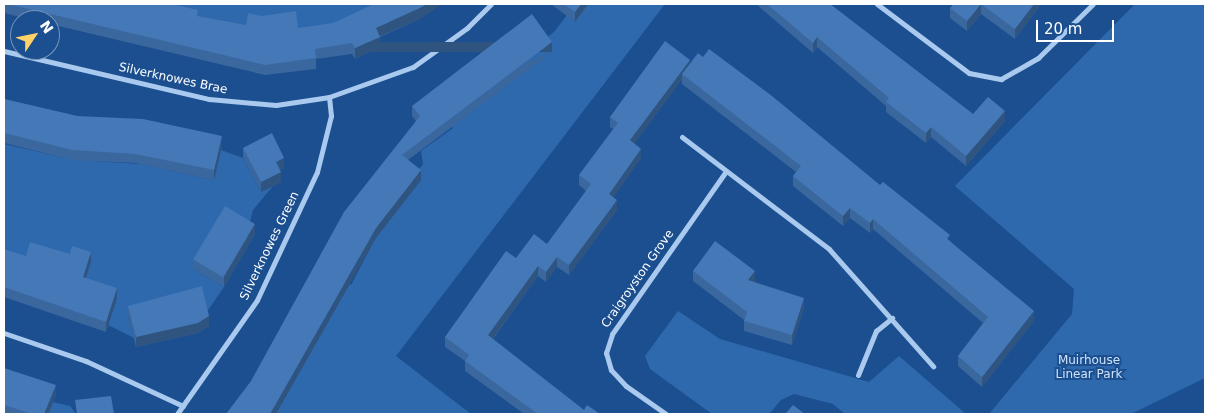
<!DOCTYPE html>
<html>
<head>
<meta charset="utf-8">
<style>
  body { margin:0 }
  #map { position:relative; width:1209px; height:418px; overflow:hidden; background:#1b4f8f; font-family:"DejaVu Sans",sans-serif }
  div>[style] { position:absolute }
  [style*='--x'] { left:calc(var(--x)*1px); top:calc(var(--y)*1px); width:calc(var(--w)*1px); rotate:calc(var(--a)*1deg) }
  .green>* { inset:0; background:#2e69ad }
  .street>* { height:5px; margin:-2.5px; padding:0 2.5px; transform-origin:2.5px; border-radius:2.5px; background:#a9c9ee }
  .wall>* { inset:0; background:#3a679d }
  .shaded-wall>* { inset:0; background:#305480; transform-origin:0 0 }
  .building>* { inset:0; background:#4478b7; transform-origin:0 0 }
  span { translate:-50% -50%; white-space:nowrap; text-align:center; line-height:1.15; -webkit-text-stroke:4px #1b4f8f; paint-order:stroke }
  .street-label { font-size:12px; color:#fff }
  .park-label { font-size:12px; color:#cfe3fa }
  .frame { position:absolute; inset:0; border:5px solid #fff; pointer-events:none }
  .north { position:absolute; left:10px; top:10px; width:50px; height:50px; box-sizing:border-box; background:#1b4f8f; border:1px solid #7695bc; border-radius:50%; rotate:56deg; font-size:14px; font-weight:700; line-height:20px; text-align:center; color:#fff }
  .north::after { content:''; display:block; margin:auto; width:18px; height:22px; background:#ffd166; clip-path:polygon(50% 0,100% 100%,50% 72%,0 100%) }
  .scale { position:absolute; left:1036px; top:20px; width:78px; height:22px; box-sizing:border-box; border:2px solid #fff; border-top:0; padding-left:6px; font-size:15px; line-height:18px; white-space:nowrap; color:#fff; -webkit-text-stroke:4px #1b4f8f; paint-order:stroke }
</style>
</head>
<body>
<div id="map">
  <div class="green">
    <div style="clip-path:polygon(122px 4px,391px 4px,342px 30px,246px 36px)"></div>
    <div style="clip-path:polygon(588px 4px,665px 4px,396px 356px,471px 414px,258px 414px,343px 281px,351px 285px,375px 239px,421px 180px,415px 175px,423px 164px,421px 151px,453px 128px,447px 118px,468px 114px,502px 89px,494px 78px,554px 32px,567px 15px,575px 21px)"></div>
    <div style="clip-path:polygon(1135px 4px,1205px 4px,1205px 378px,1131px 414px,989px 414px,1072px 314px,1074px 289px,955px 186px)"></div>
    <div style="clip-path:polygon(71px 134px,92px 149px,92px 161px,141px 164px,214px 180px,221px 150px,243px 158px,261px 192px,273px 186px,253px 210px,248px 230px,193px 269px,224px 287px,206px 313px,128px 316px,134px 338px,108px 325px,117px 298px,4px 259px,4px 144px,65px 158px)"></div>
    <div style="clip-path:polygon(678px 311px,720px 339px,869px 382px,899px 356px,966px 414px,845px 414px,833px 404px,794px 394px,781px 400px,769px 414px,712px 414px,650px 369px,645px 356px)"></div>
    <div style="clip-path:polygon(53px 402px,70px 406px,76px 414px,48px 414px)"></div>
  </div>
  <div class="street">
    <div style="--x:877;--y:4;--w:115;--a:36.9"></div>
    <div style="--x:969;--y:73;--w:33;--a:11"></div>
    <div style="--x:1001;--y:79;--w:43;--a:-29.6"></div>
    <div style="--x:1038;--y:58;--w:77;--a:-44.5"></div>
    <div style="--x:4;--y:51;--w:211;--a:13.2"></div>
    <div style="--x:209;--y:99;--w:67;--a:5.1"></div>
    <div style="--x:276;--y:105;--w:54;--a:-8.6"></div>
    <div style="--x:329;--y:97;--w:89;--a:-19.7"></div>
    <div style="--x:413;--y:67;--w:67;--a:-35.8"></div>
    <div style="--x:467;--y:28;--w:34;--a:-45"></div>
    <div style="--x:682;--y:137;--w:185;--a:37.3"></div>
    <div style="--x:829;--y:249;--w:157;--a:48.4"></div>
    <div style="--x:4;--y:333;--w:87;--a:18.9"></div>
    <div style="--x:86;--y:361;--w:107;--a:24.9"></div>
    <div style="--x:858;--y:375;--w:48;--a:-67.8"></div>
    <div style="--x:876;--y:331;--w:21;--a:-39"></div>
    <div style="--x:177;--y:414;--w:139;--a:-54.9"></div>
    <div style="--x:257;--y:300;--w:141;--a:-64.9"></div>
    <div style="--x:317;--y:172;--w:58;--a:-76"></div>
    <div style="--x:331;--y:116;--w:19;--a:-96"></div>
    <div style="--x:666;--y:414;--w:49;--a:-145"></div>
    <div style="--x:626;--y:386;--w:22;--a:-133"></div>
    <div style="--x:611;--y:370;--w:18;--a:-106"></div>
    <div style="--x:606;--y:353;--w:20;--a:-72"></div>
    <div style="--x:612;--y:334;--w:199;--a:-55"></div>
  </div>
  <div class="wall">
    <div style="clip-path:polygon(4px 4px,171px 4px,198px 16px,246px 25px,298px 28px,422px 18px,380px 37px,380px 47px,355px 59px,352px 54px,316px 59px,316px 69px,265px 75px,50px 24px,50px 20px,32px 20px,4px 13px)"></div>
    <div style="clip-path:polygon(551px 4px,588px 4px,575px 22px)"></div>
    <div style="clip-path:polygon(756px 4px,830px 4px,973px 114px,1005px 121px,966px 166px,931px 137px,926px 143px,886px 112px,886px 106px,817px 47px,813px 53px)"></div>
    <div style="clip-path:polygon(954px 4px,1041px 4px,1015px 39px,981px 14px,967px 31px,950px 18px,950px 8px)"></div>
    <div style="clip-path:polygon(552px 52px,408px 160px,421px 180px,376px 238px,251px 381px,416px 121px,412px 116px,412px 106px)"></div>
    <div style="clip-path:polygon(690px 64px,880px 185px,950px 241px,1034px 321px,982px 387px,958px 366px,958px 356px,983px 323px,873px 229px,870px 233px,850px 218px,843px 226px,793px 186px,793px 176px,796px 172px,682px 84px,682px 79px,634px 144px,641px 158px,613px 197px,617px 210px,569px 275px,557px 267px,546px 282px,538px 276px,493px 339px,584px 410px,600px 414px,524px 414px,465px 371px,465px 361px,445px 347px,445px 337px,516px 258px,547px 244px,586px 191px,579px 185px,579px 175px,613px 129px,610px 127px,610px 117px)"></div>
    <div style="clip-path:polygon(4px 99px,77px 116px,222px 146px,214px 180px,135px 163px,72px 160px,4px 143px)"></div>
    <div style="clip-path:polygon(243px 148px,284px 168px,280px 170px,281px 182px,261px 192px,243px 158px)"></div>
    <div style="clip-path:polygon(255px 234px,224px 287px,193px 269px,193px 259px)"></div>
    <div style="clip-path:polygon(4px 249px,26px 256px,91px 262px,86px 278px,117px 298px,106px 332px,4px 297px)"></div>
    <div style="clip-path:polygon(693px 271px,755px 281px,754px 282px,804px 308px,792px 345px,744px 331px,744px 320px,693px 281px)"></div>
    <div style="clip-path:polygon(128px 306px,209px 326px,198px 333px,136px 347px,128px 316px)"></div>
    <div style="clip-path:polygon(4px 368px,56px 395px,48px 414px,4px 414px)"></div>
  </div>
  <div class="shaded-wall">
    <div style="clip-path:polygon(427px 4px,442px 4px,422px 18px,376px 38px,376px 28px)"></div>
    <div style="clip-path:polygon(581px 4px,588px 4px,575px 22px,575px 12px)"></div>
    <div style="clip-path:polygon(981px 4px,981px 14px,967px 31px,967px 21px)"></div>
    <div style="clip-path:polygon(1034px 4px,1041px 4px,1015px 39px,1015px 29px)"></div>
    <div style="clip-path:polygon(380px 37px,380px 47px,355px 59px,355px 48px)"></div>
    <div style="clip-path:polygon(817px 37px,817px 47px,813px 53px,813px 43px)"></div>
    <div style="left:552px;top:42px;width:10px;height:188px;rotate:90deg"></div>
    <div style="clip-path:polygon(690px 60px,690px 70px,682px 74px,682px 79px,630px 150px,630px 140px)"></div>
    <div style="clip-path:polygon(1005px 111px,1005px 121px,966px 166px,966px 156px)"></div>
    <div style="clip-path:polygon(931px 127px,931px 137px,926px 143px,926px 133px)"></div>
    <div style="clip-path:polygon(222px 136px,222px 146px,214px 180px,214px 170px)"></div>
    <div style="clip-path:polygon(641px 149px,641px 158px,609px 204px,609px 194px)"></div>
    <div style="clip-path:polygon(284px 158px,284px 168px,276px 172px,276px 162px)"></div>
    <div style="clip-path:polygon(421px 170px,421px 180px,376px 238px,276px 414px,270px 414px,376px 228px)"></div>
    <div style="clip-path:polygon(281px 172px,281px 182px,261px 192px,261px 182px)"></div>
    <div style="clip-path:polygon(617px 200px,617px 210px,569px 275px,569px 265px)"></div>
    <div style="clip-path:polygon(850px 208px,850px 218px,843px 226px,843px 216px)"></div>
    <div style="clip-path:polygon(873px 219px,873px 229px,870px 233px,870px 223px)"></div>
    <div style="clip-path:polygon(255px 224px,255px 234px,224px 287px,224px 277px)"></div>
    <div style="clip-path:polygon(91px 252px,91px 262px,83px 286px,83px 277px)"></div>
    <div style="clip-path:polygon(557px 257px,557px 267px,546px 282px,546px 272px)"></div>
    <div style="clip-path:polygon(538px 266px,538px 276px,488px 345px,488px 335px)"></div>
    <div style="clip-path:polygon(755px 271px,755px 281px,748px 290px,748px 280px)"></div>
    <div style="clip-path:polygon(117px 288px,117px 298px,106px 332px,106px 322px)"></div>
    <div style="clip-path:polygon(804px 298px,804px 308px,792px 345px,792px 335px)"></div>
    <div style="clip-path:polygon(1034px 311px,1034px 321px,982px 387px,982px 377px)"></div>
    <div style="clip-path:polygon(209px 316px,209px 326px,198px 333px,136px 347px,136px 337px)"></div>
    <div style="clip-path:polygon(56px 385px,56px 395px,48px 414px,44px 414px)"></div>
  </div>
  <div class="building">
    <div style="clip-path:polygon(8px 4px,171px 4px,198px 10px,197px 16px,246px 25px,248px 13px,262px 16px,296px 11px,298px 28px,333px 23px,374px 4px,427px 4px,422px 7px,376px 28px,380px 37px,355px 48px,352px 43px,315px 49px,316px 58px,265px 65px)"></div>
    <div style="clip-path:polygon(564px 4px,581px 4px,575px 12px)"></div>
    <div style="clip-path:polygon(767px 4px,830px 4px,973px 114px,988px 97px,1005px 111px,966px 156px,931px 127px,926px 133px,886px 102px,889px 98px,817px 37px,813px 43px)"></div>
    <div style="clip-path:polygon(954px 4px,1034px 4px,1015px 29px,981px 4px,967px 21px,950px 8px)"></div>
    <div style="clip-path:polygon(532px 14px,552px 42px,402px 155px,421px 170px,376px 228px,270px 414px,226px 414px,251px 381px,344px 212px,420px 116px,412px 106px)"></div>
    <div style="clip-path:polygon(665px 41px,690px 60px,630px 140px,641px 149px,609px 194px,617px 200px,569px 265px,557px 257px,546px 272px,538px 266px,488px 335px,584px 410px,587px 405px,600px 414px,538px 414px,465px 361px,469px 355px,445px 337px,506px 251px,516px 258px,534px 234px,547px 244px,591px 184px,579px 175px,618px 123px,610px 117px)"></div>
    <div style="clip-path:polygon(709px 49px,772px 96px,880px 185px,883px 182px,950px 235px,947px 239px,1034px 311px,982px 377px,958px 356px,988px 317px,873px 219px,870px 223px,850px 208px,843px 216px,793px 176px,801px 166px,682px 74px,698px 53px,703px 57px)"></div>
    <div style="clip-path:polygon(4px 99px,77px 116px,143px 119px,222px 136px,214px 170px,135px 154px,72px 150px,4px 133px)"></div>
    <div style="clip-path:polygon(272px 133px,284px 158px,276px 162px,281px 172px,261px 182px,243px 148px)"></div>
    <div style="left:225px;top:206px;width:35px;height:62px;rotate:31deg"></div>
    <div style="clip-path:polygon(715px 241px,755px 271px,748px 280px,804px 298px,792px 335px,744px 321px,747px 312px,693px 271px)"></div>
    <div style="clip-path:polygon(30px 242px,70px 254px,72px 246px,91px 252px,83px 277px,117px 288px,106px 322px,4px 287px,4px 249px,26px 256px)"></div>
    <div style="clip-path:polygon(202px 286px,209px 316px,198px 323px,136px 337px,128px 306px)"></div>
    <div style="clip-path:polygon(4px 368px,56px 385px,44px 414px,32px 414px,4px 405px)"></div>
    <div style="clip-path:polygon(111px 396px,114px 414px,77px 414px,75px 400px)"></div>
    <div style="clip-path:polygon(793px 405px,805px 414px,785px 414px)"></div>
  </div>
  <div class="street-label">
    <span style="left:173px;top:79px;rotate:12deg">Silverknowes Brae</span>
    <span style="left:270px;top:246px;rotate:-64deg">Silverknowes Green</span>
    <span style="left:638px;top:279px;rotate:-55deg">Craigroyston Grove</span>
  </div>
  <div class="park-label">
    <span style="left:1089px;top:368px">Muirhouse<br>Linear Park</span>
  </div>
  <div class="frame"></div>
  <div class="north">N</div>
  <div class="scale">20 m</div>
</div>
</body>
</html>
